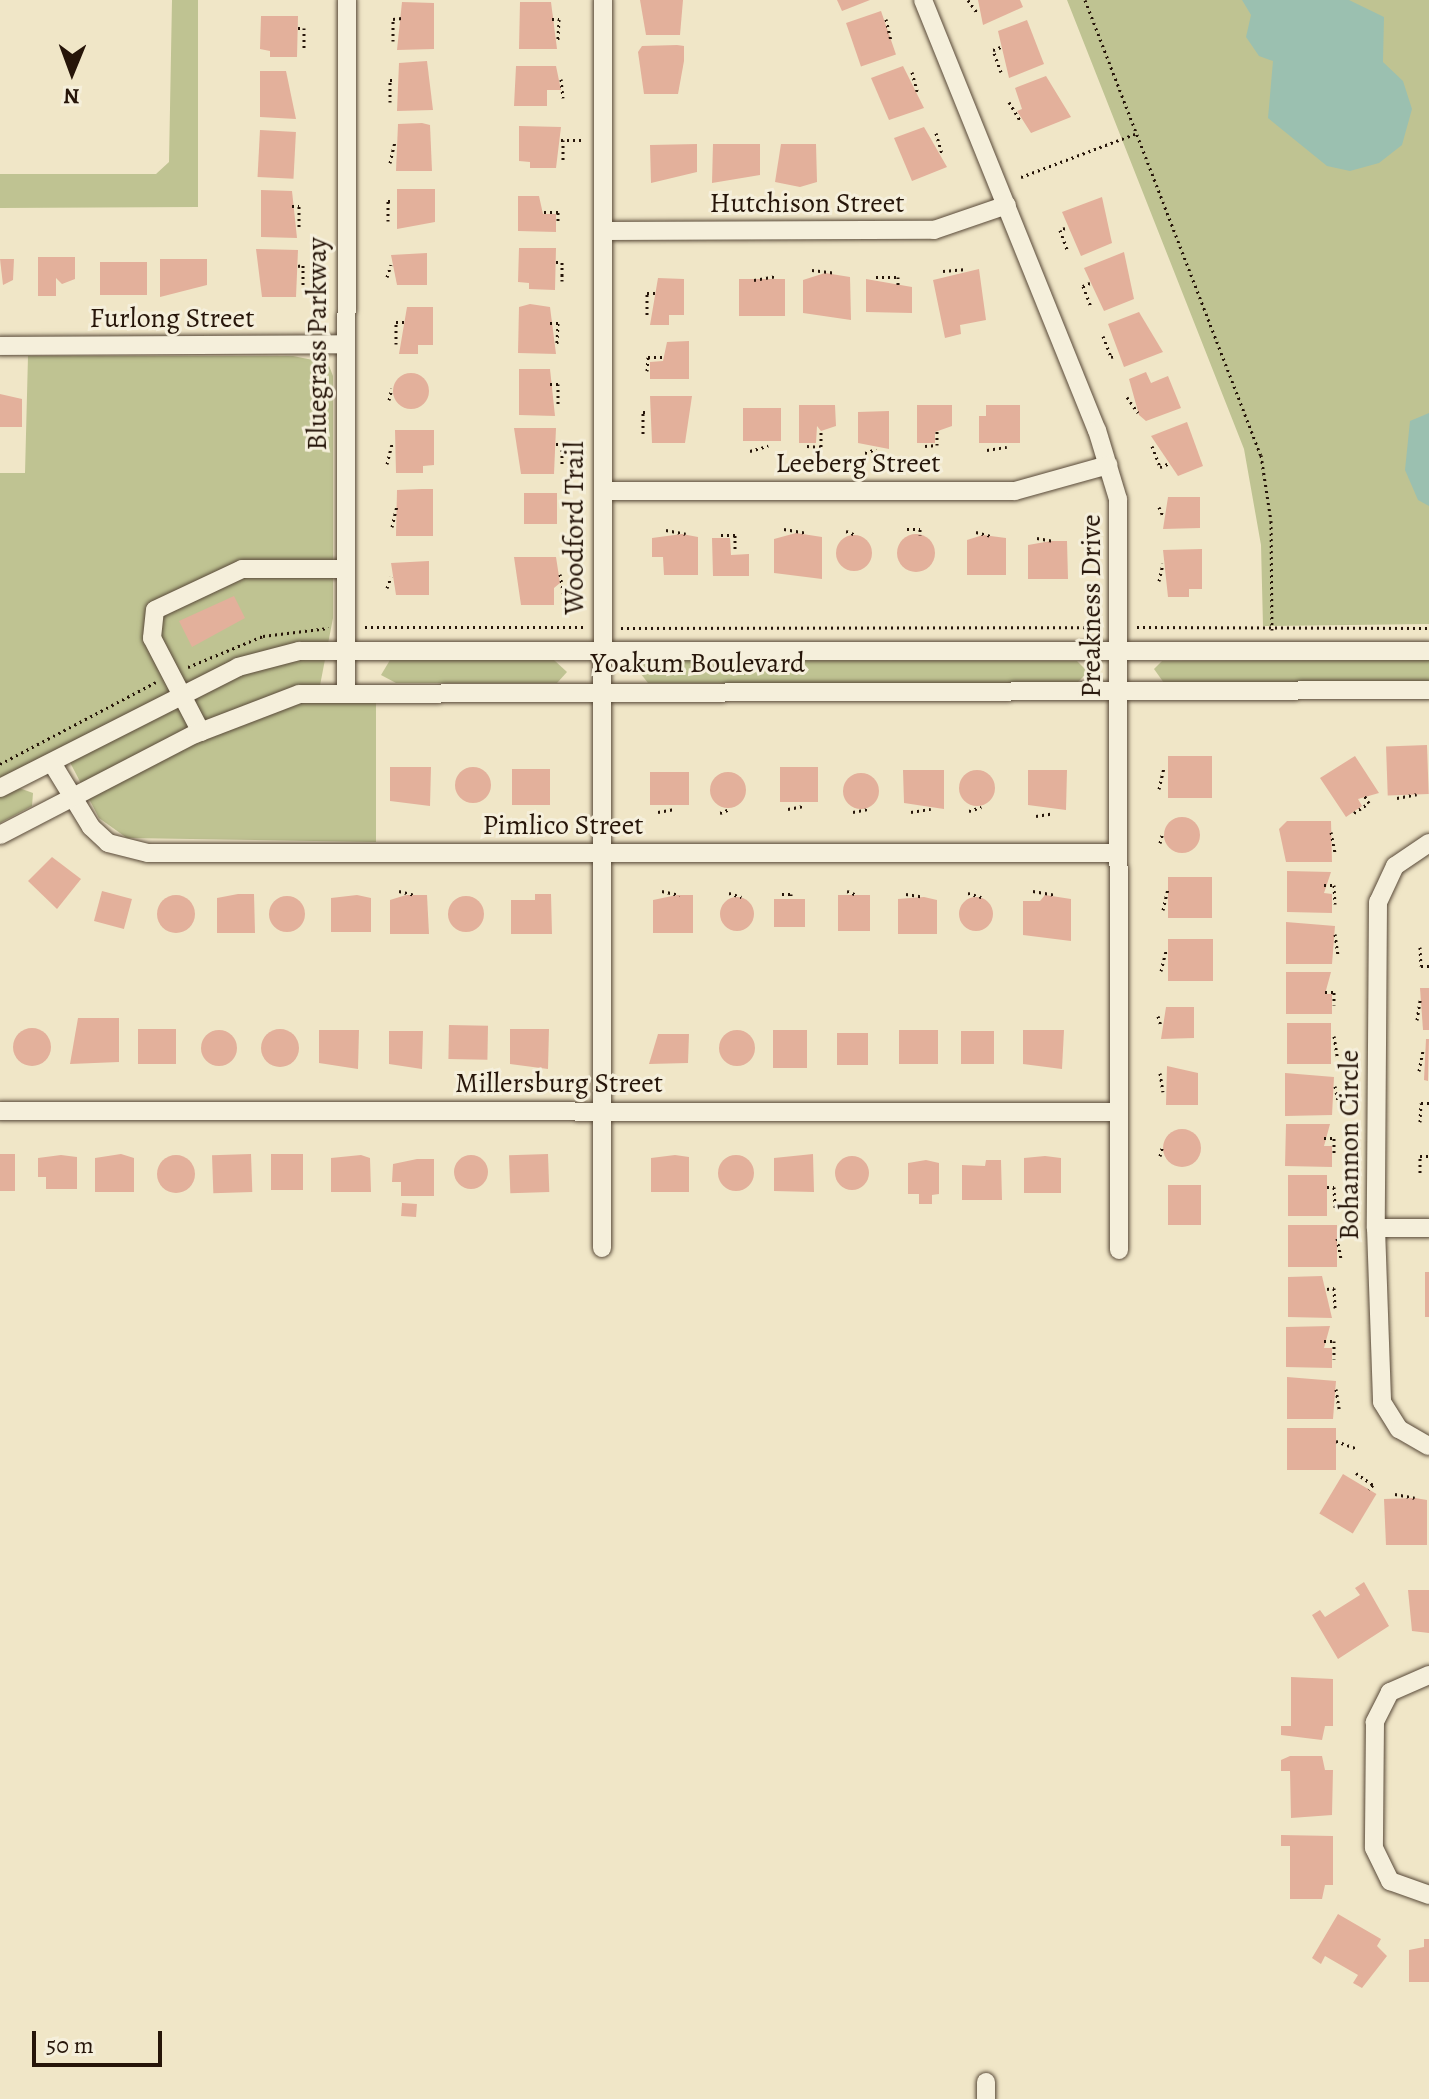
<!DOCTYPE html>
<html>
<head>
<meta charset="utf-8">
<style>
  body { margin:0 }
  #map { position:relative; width:1429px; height:2099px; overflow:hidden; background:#f0e6c7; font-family:Alegreya,serif }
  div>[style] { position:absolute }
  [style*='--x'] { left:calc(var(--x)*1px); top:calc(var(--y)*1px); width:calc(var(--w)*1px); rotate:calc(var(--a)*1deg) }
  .green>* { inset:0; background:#bfc392 }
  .water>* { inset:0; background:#9bc0b0 }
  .building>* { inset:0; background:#e3b09b; transform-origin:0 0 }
  .round { border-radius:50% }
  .path>* { height:3px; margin-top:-1.5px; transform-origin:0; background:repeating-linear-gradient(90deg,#261509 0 2px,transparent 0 6px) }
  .roads { filter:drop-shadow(0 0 2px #584938) drop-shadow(0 0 2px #584938) }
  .minor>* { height:18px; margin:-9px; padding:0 9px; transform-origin:9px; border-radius:9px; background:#f5efdb }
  span { translate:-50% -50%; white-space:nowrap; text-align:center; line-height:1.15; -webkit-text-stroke:6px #f5efdb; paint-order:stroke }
  .street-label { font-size:28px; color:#261509 }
  .north { position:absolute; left:32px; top:32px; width:80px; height:80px; -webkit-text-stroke:6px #f5efdb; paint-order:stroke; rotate:181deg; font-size:22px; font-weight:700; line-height:32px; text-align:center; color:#261509 }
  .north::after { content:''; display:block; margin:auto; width:28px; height:36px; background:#261509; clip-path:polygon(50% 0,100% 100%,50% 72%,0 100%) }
  .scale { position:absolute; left:32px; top:2031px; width:130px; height:36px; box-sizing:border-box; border:4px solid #261509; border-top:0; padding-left:10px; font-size:24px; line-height:28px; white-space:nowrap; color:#261509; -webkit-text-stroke:6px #f5efdb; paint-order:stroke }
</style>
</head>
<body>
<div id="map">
  <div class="green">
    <div style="clip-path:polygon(172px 0,198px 0,198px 207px,0 208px,0 174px,156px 174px,169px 162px)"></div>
    <div style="clip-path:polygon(1067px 0,1429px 0,1429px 624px,1263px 626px,1261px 545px,1244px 449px)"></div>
    <div style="clip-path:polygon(28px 356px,293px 356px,328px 363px,333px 376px,333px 618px,317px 701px,376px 701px,376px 842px,127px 838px,99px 818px,62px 747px,0 778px,0 473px,25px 473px)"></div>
    <div style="clip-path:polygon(390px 660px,554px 660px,567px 672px,557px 683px,396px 683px,381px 675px)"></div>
    <div style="clip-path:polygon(647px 660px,1077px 661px,1088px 672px,1076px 684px,648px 683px,637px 669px)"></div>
    <div style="clip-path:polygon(1429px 660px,1429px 683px,1164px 683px,1154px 669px,1162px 661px)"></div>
    <div style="clip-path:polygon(19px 788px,33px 793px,32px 806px,0 823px,0 797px)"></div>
  </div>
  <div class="water">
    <div style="clip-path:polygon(1242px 0,1349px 0,1384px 17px,1383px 62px,1403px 81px,1412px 109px,1402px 145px,1379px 163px,1350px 171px,1327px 166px,1268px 118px,1273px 61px,1259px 56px,1246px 37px,1251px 15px)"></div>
    <div style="clip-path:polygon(1429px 413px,1429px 506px,1418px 500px,1405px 470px,1410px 421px)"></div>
  </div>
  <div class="building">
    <div style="clip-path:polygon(640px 0,683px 0,680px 35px,646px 35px)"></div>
    <div style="clip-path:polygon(837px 0,870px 0,842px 11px)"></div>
    <div style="clip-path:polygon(978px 0,1020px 0,1023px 7px,983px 25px)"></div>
    <div style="clip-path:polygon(402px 2px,434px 3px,434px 49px,397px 50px)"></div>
    <div style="clip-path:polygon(520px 2px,551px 2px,557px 49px,519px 49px)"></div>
    <div style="left:881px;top:11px;width:46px;height:37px;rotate:71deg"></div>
    <div style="clip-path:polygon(261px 16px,298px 16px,297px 57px,270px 57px,270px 51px,260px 49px)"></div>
    <div style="clip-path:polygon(1027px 20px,1044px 64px,1009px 78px,998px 31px)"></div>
    <div style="clip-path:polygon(677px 45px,684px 46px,684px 61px,678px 94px,644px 94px,638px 52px,642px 46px)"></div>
    <div style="clip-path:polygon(427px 61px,433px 110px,397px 111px,399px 63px)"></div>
    <div style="clip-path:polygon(516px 66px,556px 66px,561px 90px,547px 90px,547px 106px,514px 106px)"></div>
    <div style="clip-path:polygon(903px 66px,924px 108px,889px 120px,871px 78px)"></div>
    <div style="clip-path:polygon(260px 71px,286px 71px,296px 119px,260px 117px)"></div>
    <div style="clip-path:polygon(1046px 76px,1071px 117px,1031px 133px,1017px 111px,1022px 109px,1015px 88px)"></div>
    <div style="clip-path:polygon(422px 123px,430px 125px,432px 171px,396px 171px,398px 124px)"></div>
    <div style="clip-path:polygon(519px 126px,561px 127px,556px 168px,530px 168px,530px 162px,519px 161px)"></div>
    <div style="clip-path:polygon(924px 127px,947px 167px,912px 181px,894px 138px)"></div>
    <div style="left:260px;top:130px;width:36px;height:47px;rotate:3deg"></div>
    <div style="clip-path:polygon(697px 144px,697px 172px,651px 183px,650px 145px)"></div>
    <div style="clip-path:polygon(713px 144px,760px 144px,760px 175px,712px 183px)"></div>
    <div style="clip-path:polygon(781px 144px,816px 144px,817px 182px,800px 187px,775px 182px)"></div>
    <div style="clip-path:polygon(397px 189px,435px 189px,435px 222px,397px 229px)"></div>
    <div style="clip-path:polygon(261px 190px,292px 191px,297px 238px,261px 237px)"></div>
    <div style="clip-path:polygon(518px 196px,539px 196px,543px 214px,556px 214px,556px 232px,518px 231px)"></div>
    <div style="clip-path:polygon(1102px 197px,1112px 243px,1081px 256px,1062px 212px)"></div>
    <div style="clip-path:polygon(519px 248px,556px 248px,555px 290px,529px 289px,529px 283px,518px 282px)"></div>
    <div style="clip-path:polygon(256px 249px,298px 250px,296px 297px,262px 297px)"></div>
    <div style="clip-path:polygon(1124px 252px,1134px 299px,1104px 311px,1084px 268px)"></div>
    <div style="clip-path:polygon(427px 253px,427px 285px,397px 285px,391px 255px)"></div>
    <div style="clip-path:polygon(38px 257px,75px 257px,75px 279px,62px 284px,56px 278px,56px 296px,38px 296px)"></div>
    <div style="clip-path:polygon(0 259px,14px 259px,13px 280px,3px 285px)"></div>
    <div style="clip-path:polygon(160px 259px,207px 259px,207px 285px,160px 297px)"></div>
    <div style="left:147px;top:262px;width:33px;height:47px;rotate:90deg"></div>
    <div style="clip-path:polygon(979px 269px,986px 320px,960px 325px,961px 334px,945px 338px,933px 280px)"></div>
    <div style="clip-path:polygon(825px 273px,850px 277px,851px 320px,803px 313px,803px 280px)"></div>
    <div style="clip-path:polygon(658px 278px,684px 279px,684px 315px,669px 315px,669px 325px,650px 325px)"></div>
    <div style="left:785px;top:279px;width:37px;height:46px;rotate:90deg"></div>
    <div style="clip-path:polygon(866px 279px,912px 287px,912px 313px,866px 312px)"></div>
    <div style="clip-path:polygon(530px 304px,550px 307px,556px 354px,518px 353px,519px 307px)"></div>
    <div style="clip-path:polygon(407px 307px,433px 307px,433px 345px,418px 345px,418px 354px,399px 354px)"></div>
    <div style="clip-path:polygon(1139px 312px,1163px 352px,1124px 367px,1108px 324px)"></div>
    <div style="clip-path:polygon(689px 341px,689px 379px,650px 379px,650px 362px,663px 361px,667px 342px)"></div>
    <div style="clip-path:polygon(519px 369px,550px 369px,555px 416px,519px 415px)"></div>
    <div style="clip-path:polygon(1146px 372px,1151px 383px,1168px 376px,1181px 408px,1146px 421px,1139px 415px,1129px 379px)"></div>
    <div class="round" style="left:393px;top:373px;width:36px;height:36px"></div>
    <div style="clip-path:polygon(0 394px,22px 399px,22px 427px,0 427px)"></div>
    <div style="clip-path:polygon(650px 396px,692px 396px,685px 443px,652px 443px)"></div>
    <div style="clip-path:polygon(799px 405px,835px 405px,836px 426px,821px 431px,817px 426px,816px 443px,799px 443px)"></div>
    <div style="clip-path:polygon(917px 405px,952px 405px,952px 426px,935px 432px,935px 443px,917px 443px)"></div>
    <div style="clip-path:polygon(986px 405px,1020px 405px,1020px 443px,979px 443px,979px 416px,986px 416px)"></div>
    <div style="left:743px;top:408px;width:38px;height:33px"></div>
    <div style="clip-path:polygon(889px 411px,889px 449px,858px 443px,858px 412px)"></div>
    <div style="clip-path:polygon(1187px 422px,1203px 466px,1178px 476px,1151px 436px)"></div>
    <div style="clip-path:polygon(514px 428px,556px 428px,554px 474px,521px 474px)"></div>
    <div style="clip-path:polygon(395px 430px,434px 430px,434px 465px,423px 466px,423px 473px,396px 473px)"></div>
    <div style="clip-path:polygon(422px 489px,433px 489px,433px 536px,396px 536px,397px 490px)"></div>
    <div style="left:524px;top:493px;width:33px;height:31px"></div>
    <div style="clip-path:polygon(1168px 497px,1200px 497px,1200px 528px,1163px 529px)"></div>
    <div style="clip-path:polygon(796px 533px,822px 537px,822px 579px,774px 573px,774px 539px)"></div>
    <div style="clip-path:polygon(682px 534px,698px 537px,698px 575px,664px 575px,663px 557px,652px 557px,652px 538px)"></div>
    <div class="round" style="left:897px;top:534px;width:38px;height:38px"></div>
    <div style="clip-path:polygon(983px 535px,1006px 538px,1006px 575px,967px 575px,967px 540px)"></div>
    <div class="round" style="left:836px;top:535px;width:36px;height:36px"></div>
    <div style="clip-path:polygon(712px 538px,730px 538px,731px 555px,749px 554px,749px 576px,713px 576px)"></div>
    <div style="clip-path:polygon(1051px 541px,1067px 541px,1068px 579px,1028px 579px,1028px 545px)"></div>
    <div style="clip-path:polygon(1202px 549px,1202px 589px,1189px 589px,1189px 597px,1168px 597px,1163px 550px)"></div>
    <div style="clip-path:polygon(514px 557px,556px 557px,560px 583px,554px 588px,554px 605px,521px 605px)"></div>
    <div style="clip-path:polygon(429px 561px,429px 595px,396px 595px,391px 563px)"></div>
    <div style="clip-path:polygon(234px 596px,245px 618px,192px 647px,179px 621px)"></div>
    <div style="left:1427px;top:745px;width:49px;height:41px;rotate:88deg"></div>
    <div style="left:1168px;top:756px;width:44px;height:42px"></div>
    <div style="clip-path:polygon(1355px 756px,1379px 793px,1358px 799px,1362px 806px,1346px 817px,1320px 778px)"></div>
    <div class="round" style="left:455px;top:767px;width:36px;height:36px"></div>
    <div style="clip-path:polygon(390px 767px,431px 767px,430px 806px,390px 801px)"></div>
    <div style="left:780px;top:767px;width:38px;height:35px"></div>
    <div style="left:512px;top:769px;width:38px;height:36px"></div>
    <div class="round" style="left:959px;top:770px;width:36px;height:36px"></div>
    <div style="clip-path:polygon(903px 770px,944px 770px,944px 809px,904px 803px)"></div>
    <div style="clip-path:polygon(1028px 770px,1067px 770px,1066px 810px,1028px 805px)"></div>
    <div class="round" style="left:710px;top:772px;width:36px;height:36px"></div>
    <div style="left:650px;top:772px;width:39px;height:33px"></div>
    <div class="round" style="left:843px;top:773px;width:36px;height:36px"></div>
    <div class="round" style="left:1164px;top:817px;width:36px;height:36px"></div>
    <div style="clip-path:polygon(1287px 821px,1331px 821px,1332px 862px,1286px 862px,1279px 829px)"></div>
    <div style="clip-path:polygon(52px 857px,81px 879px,57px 909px,28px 881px)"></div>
    <div style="clip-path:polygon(1287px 871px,1331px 872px,1324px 893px,1332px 894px,1332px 913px,1287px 912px)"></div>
    <div style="left:1168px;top:877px;width:44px;height:41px"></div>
    <div style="left:102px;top:891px;width:31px;height:31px;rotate:15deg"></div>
    <div style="clip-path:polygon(238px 894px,254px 894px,255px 933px,217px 933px,217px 898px)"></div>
    <div style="clip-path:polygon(535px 894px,551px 894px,552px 934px,511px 934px,511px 900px,535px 900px)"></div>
    <div style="clip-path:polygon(357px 895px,371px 898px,371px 932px,331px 932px,331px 898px)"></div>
    <div style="clip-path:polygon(406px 895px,427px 895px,429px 934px,390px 934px,390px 900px)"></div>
    <div style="clip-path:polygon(677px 895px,693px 895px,693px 933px,653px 933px,653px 900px)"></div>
    <div style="left:870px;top:895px;width:36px;height:32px;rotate:90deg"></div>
    <div style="clip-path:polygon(1045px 895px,1071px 899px,1071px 941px,1023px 935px,1023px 901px,1040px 901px)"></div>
    <div class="round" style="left:157px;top:895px;width:38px;height:38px"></div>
    <div class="round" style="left:448px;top:896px;width:36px;height:36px"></div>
    <div class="round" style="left:269px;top:896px;width:36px;height:36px"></div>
    <div class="round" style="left:959px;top:897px;width:34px;height:34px"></div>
    <div class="round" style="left:720px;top:897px;width:34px;height:34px"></div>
    <div style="clip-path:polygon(924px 897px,937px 900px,937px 934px,898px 934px,898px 899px)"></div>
    <div style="left:774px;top:899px;width:31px;height:28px"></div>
    <div style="clip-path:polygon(1286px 922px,1335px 926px,1332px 964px,1286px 964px)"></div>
    <div style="left:1168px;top:939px;width:45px;height:42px"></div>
    <div style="clip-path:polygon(1286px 972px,1331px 972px,1325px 994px,1332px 994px,1332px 1014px,1286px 1014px)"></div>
    <div style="clip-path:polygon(1420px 988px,1429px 988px,1429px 1030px,1423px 1030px)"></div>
    <div style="clip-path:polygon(1166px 1007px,1194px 1007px,1194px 1038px,1161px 1039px)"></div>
    <div style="clip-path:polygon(78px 1018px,119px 1018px,119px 1062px,70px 1064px)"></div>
    <div style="left:1287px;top:1023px;width:44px;height:41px"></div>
    <div style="left:449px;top:1025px;width:39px;height:34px;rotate:1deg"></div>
    <div class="round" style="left:13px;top:1028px;width:38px;height:38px"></div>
    <div style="left:138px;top:1029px;width:38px;height:35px"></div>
    <div style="clip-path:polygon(510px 1029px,549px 1029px,548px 1069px,510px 1064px)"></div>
    <div class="round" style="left:261px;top:1029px;width:38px;height:38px"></div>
    <div class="round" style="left:719px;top:1030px;width:36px;height:36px"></div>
    <div style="clip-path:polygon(319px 1030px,359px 1030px,358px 1069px,319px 1063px)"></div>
    <div style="left:807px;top:1030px;width:38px;height:34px;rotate:90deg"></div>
    <div style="left:899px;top:1030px;width:39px;height:34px"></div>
    <div style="clip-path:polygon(1023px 1030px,1064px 1030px,1062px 1069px,1023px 1064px)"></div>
    <div class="round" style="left:201px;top:1030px;width:36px;height:36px"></div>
    <div style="clip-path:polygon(389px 1031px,423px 1031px,422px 1069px,389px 1064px)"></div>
    <div style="left:961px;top:1031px;width:33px;height:33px"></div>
    <div style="left:837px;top:1033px;width:31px;height:32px"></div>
    <div style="clip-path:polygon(658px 1034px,689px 1034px,688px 1063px,649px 1064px)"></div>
    <div style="clip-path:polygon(1426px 1039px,1429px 1039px,1428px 1081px,1424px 1080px)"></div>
    <div style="clip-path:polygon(1167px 1066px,1198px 1073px,1198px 1105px,1166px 1105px)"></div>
    <div style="clip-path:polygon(1285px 1073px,1334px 1077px,1332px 1115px,1285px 1116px)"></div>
    <div style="clip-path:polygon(1286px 1124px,1330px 1124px,1324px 1146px,1332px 1146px,1332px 1167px,1285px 1166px)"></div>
    <div class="round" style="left:1163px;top:1129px;width:38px;height:38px"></div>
    <div style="left:0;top:1154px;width:15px;height:37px"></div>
    <div style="clip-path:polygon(121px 1154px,134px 1158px,134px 1192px,95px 1192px,95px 1158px)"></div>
    <div style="left:251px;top:1154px;width:38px;height:39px;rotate:88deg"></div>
    <div style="left:303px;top:1154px;width:36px;height:32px;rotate:90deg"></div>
    <div style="left:548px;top:1154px;width:38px;height:39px;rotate:88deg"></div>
    <div style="clip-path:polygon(813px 1154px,814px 1192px,774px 1191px,774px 1158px)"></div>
    <div style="clip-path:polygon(61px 1155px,77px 1157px,77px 1189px,46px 1189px,46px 1177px,38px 1177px,38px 1158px)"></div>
    <div style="clip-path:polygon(361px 1155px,370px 1158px,371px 1192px,331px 1192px,331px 1158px)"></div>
    <div style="clip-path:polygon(675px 1155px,689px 1157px,689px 1192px,651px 1192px,651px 1158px)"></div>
    <div class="round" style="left:718px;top:1155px;width:36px;height:36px"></div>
    <div class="round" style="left:454px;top:1155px;width:34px;height:34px"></div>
    <div class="round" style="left:157px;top:1155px;width:38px;height:38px"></div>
    <div class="round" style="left:835px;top:1156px;width:34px;height:34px"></div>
    <div style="clip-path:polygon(1045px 1156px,1061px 1158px,1061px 1193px,1024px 1193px,1024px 1158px)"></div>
    <div style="clip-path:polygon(417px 1159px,434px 1159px,434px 1196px,401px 1196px,401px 1182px,392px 1182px,393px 1164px)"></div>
    <div style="clip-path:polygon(926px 1160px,939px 1163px,939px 1194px,932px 1195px,932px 1204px,919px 1204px,919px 1194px,908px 1194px,908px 1163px)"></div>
    <div style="clip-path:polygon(986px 1160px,1001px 1160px,1002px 1200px,962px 1200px,962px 1165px,985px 1166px)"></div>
    <div style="left:1288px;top:1175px;width:39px;height:41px"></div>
    <div style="left:1168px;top:1185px;width:33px;height:40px"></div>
    <div style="left:402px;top:1203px;width:15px;height:13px;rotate:4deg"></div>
    <div style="left:1288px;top:1225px;width:49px;height:42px"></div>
    <div style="left:1425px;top:1272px;width:4px;height:45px"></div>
    <div style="clip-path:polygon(1322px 1276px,1332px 1318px,1288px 1317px,1288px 1277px)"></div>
    <div style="clip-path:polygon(1330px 1326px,1324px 1348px,1332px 1348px,1332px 1368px,1286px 1367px,1286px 1327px)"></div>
    <div style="clip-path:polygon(1287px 1377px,1336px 1381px,1333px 1419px,1287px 1419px)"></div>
    <div style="left:1287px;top:1428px;width:49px;height:42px"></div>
    <div style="left:1343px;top:1474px;width:39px;height:46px;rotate:31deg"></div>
    <div style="clip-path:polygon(1415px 1498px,1427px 1500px,1427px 1545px,1386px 1545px,1384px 1499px)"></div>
    <div style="clip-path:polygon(1364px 1582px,1389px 1626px,1338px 1659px,1312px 1615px,1320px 1610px,1325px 1617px,1360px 1595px,1355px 1588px)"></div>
    <div style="clip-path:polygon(1408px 1590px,1429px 1590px,1429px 1633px,1412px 1631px)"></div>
    <div style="clip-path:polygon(1291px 1677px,1333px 1679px,1333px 1726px,1325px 1726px,1322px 1740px,1281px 1735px,1281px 1726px,1291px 1726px)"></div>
    <div style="clip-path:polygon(1290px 1756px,1322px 1756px,1325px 1770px,1333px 1770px,1332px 1815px,1291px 1818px,1290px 1771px,1281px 1771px,1281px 1760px)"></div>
    <div style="clip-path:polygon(1281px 1835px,1333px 1836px,1333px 1885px,1325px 1885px,1322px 1899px,1290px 1899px,1290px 1846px,1281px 1846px)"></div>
    <div style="clip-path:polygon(1338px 1914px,1381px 1939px,1377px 1946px,1387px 1956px,1362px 1988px,1353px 1983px,1358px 1975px,1325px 1956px,1321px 1964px,1312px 1958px)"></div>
    <div style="clip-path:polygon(1424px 1939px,1429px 1939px,1429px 1982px,1409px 1982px,1409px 1950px,1424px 1947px)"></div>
  </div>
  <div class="path">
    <div style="--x:968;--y:0;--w:17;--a:54"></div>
    <div style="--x:1085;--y:0;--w:488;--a:68.9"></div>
    <div style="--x:1261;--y:455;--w:67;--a:81.4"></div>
    <div style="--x:1271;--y:521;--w:109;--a:89.5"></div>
    <div style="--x:552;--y:19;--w:7;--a:0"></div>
    <div style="--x:559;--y:19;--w:22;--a:93"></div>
    <div style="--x:886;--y:19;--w:23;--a:77"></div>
    <div style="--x:298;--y:28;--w:6;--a:0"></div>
    <div style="--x:304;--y:28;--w:20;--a:90"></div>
    <div style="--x:393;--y:41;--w:22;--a:-90"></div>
    <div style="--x:393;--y:19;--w:9;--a:-6"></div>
    <div style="--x:912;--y:72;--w:23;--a:75"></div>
    <div style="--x:1001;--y:72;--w:23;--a:-110"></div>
    <div style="--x:993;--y:50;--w:9;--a:-21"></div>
    <div style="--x:561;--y:79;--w:19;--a:84"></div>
    <div style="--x:390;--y:102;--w:22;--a:-90"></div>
    <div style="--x:390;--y:80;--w:5;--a:0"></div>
    <div style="--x:1009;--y:102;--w:23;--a:59"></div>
    <div style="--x:936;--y:133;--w:22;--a:74"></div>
    <div style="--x:561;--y:140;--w:20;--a:0"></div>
    <div style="--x:563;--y:160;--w:20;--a:-90"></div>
    <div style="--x:390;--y:163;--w:23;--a:-77"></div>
    <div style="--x:1021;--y:177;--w:122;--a:-20.7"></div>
    <div style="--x:292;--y:206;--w:7;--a:0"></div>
    <div style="--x:299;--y:206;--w:23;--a:90"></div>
    <div style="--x:544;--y:212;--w:14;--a:0"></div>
    <div style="--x:558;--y:212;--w:11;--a:90"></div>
    <div style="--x:388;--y:221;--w:20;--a:-90"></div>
    <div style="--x:388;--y:201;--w:5;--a:0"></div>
    <div style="--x:1065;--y:228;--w:5;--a:158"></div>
    <div style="--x:1060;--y:230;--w:23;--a:70"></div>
    <div style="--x:556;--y:262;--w:6;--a:0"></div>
    <div style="--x:562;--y:262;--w:19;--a:90"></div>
    <div style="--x:298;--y:266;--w:5;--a:-11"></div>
    <div style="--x:303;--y:265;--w:23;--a:90"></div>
    <div style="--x:812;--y:270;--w:23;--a:7"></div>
    <div style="--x:943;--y:271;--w:24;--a:-5"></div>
    <div style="--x:387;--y:277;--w:13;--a:-72"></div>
    <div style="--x:876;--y:277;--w:22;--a:0"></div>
    <div style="--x:898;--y:277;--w:9;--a:90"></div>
    <div style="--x:754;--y:280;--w:22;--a:-10"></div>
    <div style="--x:1090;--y:283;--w:8;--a:157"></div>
    <div style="--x:1083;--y:286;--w:22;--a:69"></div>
    <div style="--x:647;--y:315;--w:22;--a:-90"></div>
    <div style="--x:647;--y:293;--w:9;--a:0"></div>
    <div style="--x:550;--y:323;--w:8;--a:0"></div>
    <div style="--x:558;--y:323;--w:22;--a:93"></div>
    <div style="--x:1103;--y:336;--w:22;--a:69"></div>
    <div style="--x:1111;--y:357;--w:5;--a:-22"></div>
    <div style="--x:396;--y:344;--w:22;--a:-90"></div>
    <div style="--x:396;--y:322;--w:11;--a:0"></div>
    <div style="--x:647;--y:371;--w:14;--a:-86"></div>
    <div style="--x:648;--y:357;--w:15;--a:0"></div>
    <div style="--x:550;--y:384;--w:8;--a:0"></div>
    <div style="--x:558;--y:384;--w:23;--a:90"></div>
    <div style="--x:1127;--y:397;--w:19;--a:55"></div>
    <div style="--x:389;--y:400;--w:12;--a:-76"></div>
    <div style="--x:643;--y:434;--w:22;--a:-90"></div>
    <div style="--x:643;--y:412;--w:5;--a:0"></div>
    <div style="--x:556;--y:444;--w:6;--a:0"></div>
    <div style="--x:562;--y:444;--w:22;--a:90"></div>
    <div style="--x:807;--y:446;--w:14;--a:4"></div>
    <div style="--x:821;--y:447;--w:16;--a:-90"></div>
    <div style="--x:925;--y:446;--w:12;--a:-5"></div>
    <div style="--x:937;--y:445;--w:14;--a:-90"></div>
    <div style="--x:1152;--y:446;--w:22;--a:69"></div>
    <div style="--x:1160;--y:467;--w:11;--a:-22"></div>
    <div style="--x:987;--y:450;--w:20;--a:-9"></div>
    <div style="--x:750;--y:451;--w:19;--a:-16"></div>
    <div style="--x:865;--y:453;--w:12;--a:-20"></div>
    <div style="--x:387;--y:464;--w:21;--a:-76"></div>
    <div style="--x:1159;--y:507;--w:10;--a:66"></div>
    <div style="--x:392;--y:527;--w:23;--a:-77"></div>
    <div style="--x:784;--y:529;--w:22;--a:10"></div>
    <div style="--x:907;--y:529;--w:13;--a:0"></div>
    <div style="--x:920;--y:529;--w:6;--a:90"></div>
    <div style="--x:666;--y:530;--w:20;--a:11"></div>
    <div style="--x:846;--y:531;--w:11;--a:22"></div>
    <div style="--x:976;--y:532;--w:16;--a:15"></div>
    <div style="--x:721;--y:535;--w:14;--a:0"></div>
    <div style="--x:735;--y:535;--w:15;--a:90"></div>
    <div style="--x:1037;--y:538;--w:17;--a:10"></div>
    <div style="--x:560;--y:574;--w:22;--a:80"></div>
    <div style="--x:1159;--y:581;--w:18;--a:-77"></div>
    <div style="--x:387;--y:588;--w:12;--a:-70"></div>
    <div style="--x:365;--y:627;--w:220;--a:0"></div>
    <div style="--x:1137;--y:627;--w:292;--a:0.2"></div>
    <div style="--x:621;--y:628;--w:480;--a:-0.1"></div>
    <div style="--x:188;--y:667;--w:81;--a:-22.5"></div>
    <div style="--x:263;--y:636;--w:66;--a:-6.9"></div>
    <div style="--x:0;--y:764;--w:176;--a:-27.7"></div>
    <div style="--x:1159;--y:789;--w:22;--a:-77"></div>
    <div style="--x:1397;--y:798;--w:20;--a:-11"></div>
    <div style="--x:788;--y:809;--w:16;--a:-11"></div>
    <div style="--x:969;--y:811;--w:13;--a:-18"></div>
    <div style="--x:658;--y:812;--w:17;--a:-10"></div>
    <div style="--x:853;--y:812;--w:15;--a:-11"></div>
    <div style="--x:911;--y:812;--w:20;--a:-9"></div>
    <div style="--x:720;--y:813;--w:11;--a:-22"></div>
    <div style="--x:1354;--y:813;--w:18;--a:-34"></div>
    <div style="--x:1369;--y:803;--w:9;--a:-122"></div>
    <div style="--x:1036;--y:816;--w:18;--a:-9"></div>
    <div style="--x:1331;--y:832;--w:21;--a:79"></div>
    <div style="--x:1160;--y:843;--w:11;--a:-75"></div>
    <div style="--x:1324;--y:885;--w:10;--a:0"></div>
    <div style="--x:1334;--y:885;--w:19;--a:87"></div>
    <div style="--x:399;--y:891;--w:16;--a:14"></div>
    <div style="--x:662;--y:891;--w:18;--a:13"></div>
    <div style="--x:847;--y:891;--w:11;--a:22"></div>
    <div style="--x:1033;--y:891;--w:23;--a:10"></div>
    <div style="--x:729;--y:893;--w:13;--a:18"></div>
    <div style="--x:968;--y:893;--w:14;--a:17"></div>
    <div style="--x:782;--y:894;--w:9;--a:0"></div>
    <div style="--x:791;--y:894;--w:5;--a:90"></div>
    <div style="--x:906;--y:894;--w:18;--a:9"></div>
    <div style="--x:1163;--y:910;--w:22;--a:-77"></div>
    <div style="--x:1335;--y:934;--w:21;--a:82"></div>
    <div style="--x:1420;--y:947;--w:19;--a:87"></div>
    <div style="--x:1421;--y:966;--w:8;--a:0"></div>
    <div style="--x:1161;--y:971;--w:21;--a:-76"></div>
    <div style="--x:1325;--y:992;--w:9;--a:0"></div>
    <div style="--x:1334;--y:992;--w:13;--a:90"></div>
    <div style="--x:1158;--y:1016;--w:10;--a:73"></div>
    <div style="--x:1417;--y:1020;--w:20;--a:-81"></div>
    <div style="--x:1334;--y:1036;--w:20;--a:81"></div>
    <div style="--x:1419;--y:1071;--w:20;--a:-79"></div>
    <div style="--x:1160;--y:1073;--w:19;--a:81"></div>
    <div style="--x:1335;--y:1086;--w:20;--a:79"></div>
    <div style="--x:1420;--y:1122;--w:19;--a:-87"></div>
    <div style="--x:1421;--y:1103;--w:8;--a:0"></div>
    <div style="--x:1324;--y:1138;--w:10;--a:0"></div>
    <div style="--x:1334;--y:1138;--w:18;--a:90"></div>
    <div style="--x:1160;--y:1156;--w:11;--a:-75"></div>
    <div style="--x:1420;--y:1173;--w:17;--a:-90"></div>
    <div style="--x:1420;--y:1156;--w:9;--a:0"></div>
    <div style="--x:1327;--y:1187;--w:7;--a:0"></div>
    <div style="--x:1334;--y:1187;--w:21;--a:87"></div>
    <div style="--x:1337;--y:1238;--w:20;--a:79"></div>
    <div style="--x:1327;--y:1289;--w:7;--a:-8"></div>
    <div style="--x:1334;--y:1288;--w:20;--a:87"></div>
    <div style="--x:1324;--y:1341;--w:10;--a:0"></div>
    <div style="--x:1334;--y:1341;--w:18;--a:90"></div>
    <div style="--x:1336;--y:1389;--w:20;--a:81"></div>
    <div style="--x:1336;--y:1441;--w:23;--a:20"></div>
    <div style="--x:1356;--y:1473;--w:21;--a:35"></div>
    <div style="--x:1373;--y:1485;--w:6;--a:135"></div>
    <div style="--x:1395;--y:1494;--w:20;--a:11"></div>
  </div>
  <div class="roads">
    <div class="minor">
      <div style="--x:923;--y:0;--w:464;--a:68"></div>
      <div style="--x:1097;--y:430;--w:72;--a:73.1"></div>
      <div style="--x:1118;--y:499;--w:751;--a:89.92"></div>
      <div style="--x:603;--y:231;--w:331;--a:-0.2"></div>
      <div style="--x:934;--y:230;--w:77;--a:-18.9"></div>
      <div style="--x:0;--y:346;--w:345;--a:-0.3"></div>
      <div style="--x:603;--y:491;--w:412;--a:0"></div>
      <div style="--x:1015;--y:491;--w:97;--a:-15.6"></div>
      <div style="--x:346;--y:689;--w:689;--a:-89.92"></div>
      <div style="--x:201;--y:732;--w:106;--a:-117.5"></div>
      <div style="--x:152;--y:638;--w:28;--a:-84"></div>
      <div style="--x:155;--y:610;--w:96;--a:-25.2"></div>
      <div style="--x:242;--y:569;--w:103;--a:0"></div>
      <div style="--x:52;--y:763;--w:75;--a:58.6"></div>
      <div style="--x:91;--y:827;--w:23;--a:43"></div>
      <div style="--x:108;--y:843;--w:41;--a:14"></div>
      <div style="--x:148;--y:853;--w:970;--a:0"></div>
      <div style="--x:0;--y:788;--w:267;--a:-26.9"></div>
      <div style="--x:238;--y:667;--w:63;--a:-14.7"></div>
      <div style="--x:299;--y:651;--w:1130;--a:0"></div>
      <div style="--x:0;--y:835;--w:220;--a:-27.4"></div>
      <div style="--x:195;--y:734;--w:111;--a:-21"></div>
      <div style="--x:299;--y:694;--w:1130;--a:-0.2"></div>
      <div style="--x:1429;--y:843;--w:41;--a:145.9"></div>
      <div style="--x:1395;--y:866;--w:40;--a:115"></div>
      <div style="--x:1378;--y:902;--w:326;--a:90.4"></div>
      <div style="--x:1376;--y:1228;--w:174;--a:88"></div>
      <div style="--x:1382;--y:1402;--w:32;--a:58"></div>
      <div style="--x:1399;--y:1429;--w:34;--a:30"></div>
      <div style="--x:0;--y:1111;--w:1119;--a:0.05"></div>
      <div style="--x:1376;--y:1228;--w:53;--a:0"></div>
      <div style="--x:602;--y:1248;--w:1248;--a:-89.95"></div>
      <div style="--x:1429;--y:1675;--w:43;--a:156.4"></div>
      <div style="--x:1390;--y:1692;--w:34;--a:117"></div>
      <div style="--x:1375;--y:1722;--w:126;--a:90.5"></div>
      <div style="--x:1374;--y:1848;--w:37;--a:64"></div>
      <div style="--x:1390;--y:1881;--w:41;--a:19.7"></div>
      <div style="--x:986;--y:2082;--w:17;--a:90"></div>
    </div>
  </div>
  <div class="street-label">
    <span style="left:807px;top:203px">Hutchison Street</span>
    <span style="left:172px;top:318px">Furlong Street</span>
    <span style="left:317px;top:344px;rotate:-90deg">Bluegrass Parkway</span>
    <span style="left:858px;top:463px">Leeberg Street</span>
    <span style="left:574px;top:528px;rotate:-90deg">Woodford Trail</span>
    <span style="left:1091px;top:606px;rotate:-90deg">Preakness Drive</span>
    <span style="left:698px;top:663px">Yoakum Boulevard</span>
    <span style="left:563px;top:825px">Pimlico Street</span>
    <span style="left:559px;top:1083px">Millersburg Street</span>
    <span style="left:1349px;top:1145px;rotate:-90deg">Bohannon Circle</span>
  </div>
  <div class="north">N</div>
  <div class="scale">50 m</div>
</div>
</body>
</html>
